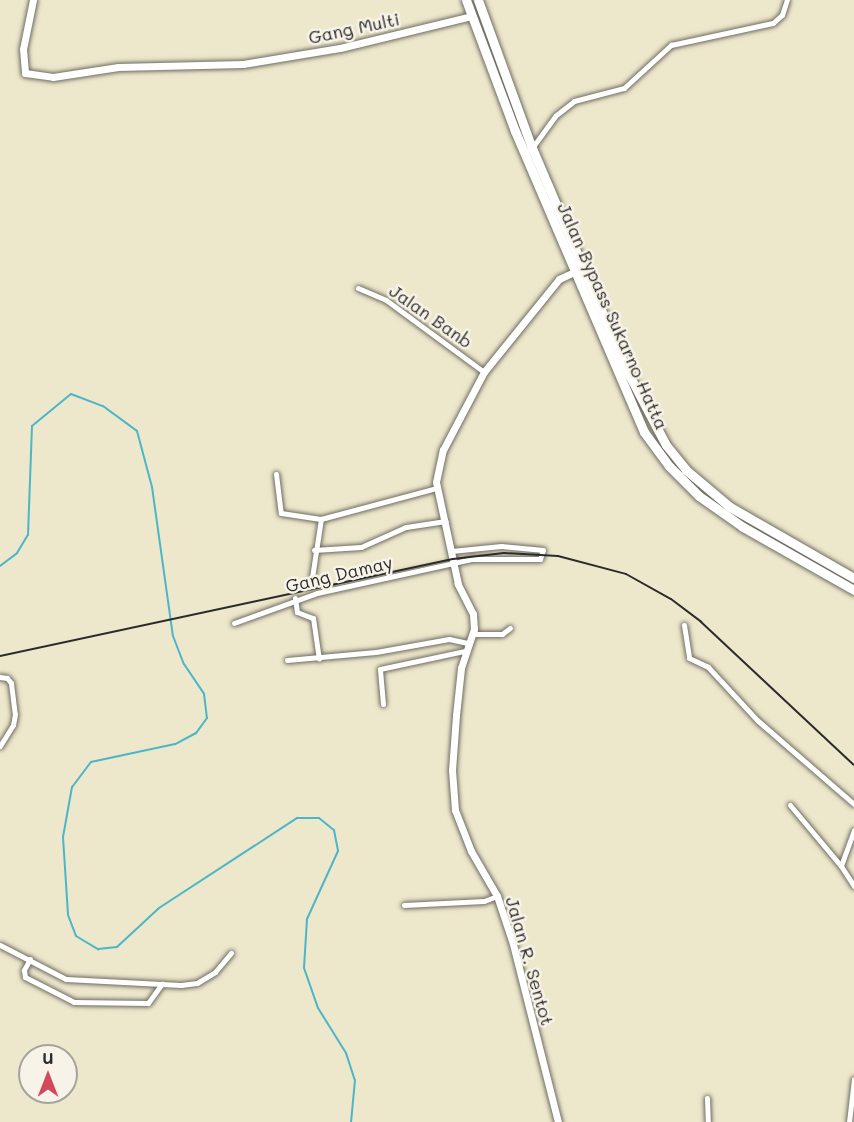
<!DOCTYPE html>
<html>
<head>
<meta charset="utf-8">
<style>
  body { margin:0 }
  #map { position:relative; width:854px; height:1122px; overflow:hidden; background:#ede7cb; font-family:Mali,sans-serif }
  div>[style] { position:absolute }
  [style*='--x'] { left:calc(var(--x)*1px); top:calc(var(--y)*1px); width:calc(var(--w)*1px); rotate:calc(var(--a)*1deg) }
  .stream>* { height:2px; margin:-1px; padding:0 1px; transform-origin:1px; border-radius:1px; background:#4bb6c8 }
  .roads { filter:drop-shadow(0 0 2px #6f6d63) drop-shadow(0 0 2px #6f6d63) }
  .street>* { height:5px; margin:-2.5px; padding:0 2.5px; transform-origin:2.5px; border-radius:2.5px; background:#fff }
  .secondary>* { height:7px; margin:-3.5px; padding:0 3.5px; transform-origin:3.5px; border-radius:3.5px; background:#fff }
  .highway>* { height:9px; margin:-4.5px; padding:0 4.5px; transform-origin:4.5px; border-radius:4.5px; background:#fff }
  .rail>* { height:2px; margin:-1px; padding:0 1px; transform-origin:1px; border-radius:1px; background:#2b2b2b }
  span { translate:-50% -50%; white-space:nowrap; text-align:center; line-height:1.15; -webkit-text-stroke:5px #f7f3e8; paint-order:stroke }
  .street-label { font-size:18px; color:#2b2b2b }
  .north { position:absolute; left:18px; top:1044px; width:60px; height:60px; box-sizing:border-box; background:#f7f3e8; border:2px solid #a5a39c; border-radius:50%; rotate:0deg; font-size:16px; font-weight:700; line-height:24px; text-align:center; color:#2b2b2b }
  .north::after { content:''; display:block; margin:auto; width:21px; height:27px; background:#d1495b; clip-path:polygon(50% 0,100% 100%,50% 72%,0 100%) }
</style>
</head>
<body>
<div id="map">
  <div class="stream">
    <div style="--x:0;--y:566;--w:21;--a:-37"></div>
    <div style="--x:17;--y:553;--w:21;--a:-59"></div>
    <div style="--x:28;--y:535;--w:109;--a:-87.9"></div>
    <div style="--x:32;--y:426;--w:50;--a:-39.4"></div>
    <div style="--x:71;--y:394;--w:34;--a:21"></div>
    <div style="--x:103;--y:406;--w:42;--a:36.3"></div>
    <div style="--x:137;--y:431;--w:58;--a:75"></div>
    <div style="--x:152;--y:487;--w:150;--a:82"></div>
    <div style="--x:173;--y:636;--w:30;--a:69"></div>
    <div style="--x:184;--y:664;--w:36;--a:56"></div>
    <div style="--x:204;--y:694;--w:24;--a:83"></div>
    <div style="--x:207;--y:718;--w:19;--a:126"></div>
    <div style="--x:196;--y:733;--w:24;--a:152"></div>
    <div style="--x:175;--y:744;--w:86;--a:167.9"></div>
    <div style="--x:91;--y:762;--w:31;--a:127"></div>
    <div style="--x:72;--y:787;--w:51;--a:100.2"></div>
    <div style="--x:63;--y:837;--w:78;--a:86.3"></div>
    <div style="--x:68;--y:915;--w:22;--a:69"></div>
    <div style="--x:76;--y:936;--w:26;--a:31"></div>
    <div style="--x:98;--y:949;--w:19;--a:-6"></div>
    <div style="--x:117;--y:947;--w:57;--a:-42.9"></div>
    <div style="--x:159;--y:908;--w:165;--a:-33.1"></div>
    <div style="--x:297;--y:818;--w:22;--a:0"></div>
    <div style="--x:319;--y:818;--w:19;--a:39"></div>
    <div style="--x:334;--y:830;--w:21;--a:79"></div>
    <div style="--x:338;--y:851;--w:75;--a:114.5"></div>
    <div style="--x:307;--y:919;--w:49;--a:93.5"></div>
    <div style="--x:304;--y:968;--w:42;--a:70.7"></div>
    <div style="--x:318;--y:1008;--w:53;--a:58.1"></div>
    <div style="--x:346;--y:1053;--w:28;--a:72"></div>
    <div style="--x:355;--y:1080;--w:42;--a:95.4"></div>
  </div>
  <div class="roads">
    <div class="street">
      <div style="--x:532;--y:148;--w:39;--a:-54"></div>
      <div style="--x:555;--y:116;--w:24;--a:-38"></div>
      <div style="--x:574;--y:101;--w:52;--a:-14.6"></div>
      <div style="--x:624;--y:88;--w:64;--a:-42.5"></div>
      <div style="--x:671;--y:45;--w:104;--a:-12.2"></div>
      <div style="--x:773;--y:23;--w:12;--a:-42"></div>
      <div style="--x:782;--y:15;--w:16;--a:-72"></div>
      <div style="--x:358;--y:288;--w:30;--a:23"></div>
      <div style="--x:386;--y:300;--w:122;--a:36.3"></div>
      <div style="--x:276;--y:474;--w:39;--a:83"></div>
      <div style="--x:281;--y:513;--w:40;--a:8.5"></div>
      <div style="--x:314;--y:550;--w:47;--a:-3.7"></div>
      <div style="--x:361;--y:547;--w:49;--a:-24"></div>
      <div style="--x:406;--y:527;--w:40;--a:-8.5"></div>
      <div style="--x:311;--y:584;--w:66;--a:-81.3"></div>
      <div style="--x:321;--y:519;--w:120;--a:-15"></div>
      <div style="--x:295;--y:598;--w:14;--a:82"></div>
      <div style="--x:297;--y:612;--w:17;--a:21"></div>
      <div style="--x:313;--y:618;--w:41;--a:81.7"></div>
      <div style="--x:234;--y:623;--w:88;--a:-19.9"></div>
      <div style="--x:317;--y:593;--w:158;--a:-12.4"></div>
      <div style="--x:471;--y:559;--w:69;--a:0"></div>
      <div style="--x:540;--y:559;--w:9;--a:-72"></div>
      <div style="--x:543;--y:550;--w:42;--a:-174.6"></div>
      <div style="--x:501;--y:546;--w:50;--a:174.3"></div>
      <div style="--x:684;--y:625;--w:33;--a:81"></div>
      <div style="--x:689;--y:658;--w:21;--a:25"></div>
      <div style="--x:708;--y:667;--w:72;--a:47.2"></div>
      <div style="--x:757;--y:720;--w:128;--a:40.9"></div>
      <div style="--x:474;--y:634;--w:28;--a:0"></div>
      <div style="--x:502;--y:634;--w:10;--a:-37"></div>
      <div style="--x:287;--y:660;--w:89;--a:-5.1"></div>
      <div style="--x:376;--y:652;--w:74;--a:-10.1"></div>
      <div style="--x:449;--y:639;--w:19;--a:12"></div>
      <div style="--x:0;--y:677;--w:7;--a:8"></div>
      <div style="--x:7;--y:678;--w:6;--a:51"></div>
      <div style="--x:11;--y:683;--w:31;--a:83"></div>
      <div style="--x:15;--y:714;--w:11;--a:100"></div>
      <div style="--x:13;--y:725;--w:25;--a:122"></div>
      <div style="--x:383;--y:704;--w:35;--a:-95"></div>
      <div style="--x:380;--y:669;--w:87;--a:-12"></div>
      <div style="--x:790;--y:805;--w:80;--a:50.1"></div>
      <div style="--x:854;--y:830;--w:38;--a:110"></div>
      <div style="--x:841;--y:866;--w:24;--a:57"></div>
      <div style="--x:404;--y:905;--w:80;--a:-2.9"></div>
      <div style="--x:484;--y:901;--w:14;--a:-21"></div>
      <div style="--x:0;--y:945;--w:74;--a:27.3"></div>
      <div style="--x:66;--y:979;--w:115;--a:3"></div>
      <div style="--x:181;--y:985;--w:16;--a:-7"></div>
      <div style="--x:197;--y:983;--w:21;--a:-31"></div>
      <div style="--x:215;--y:972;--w:25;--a:-50"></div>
      <div style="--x:30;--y:959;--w:13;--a:119"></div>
      <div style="--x:24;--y:970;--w:7;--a:82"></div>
      <div style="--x:25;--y:977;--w:55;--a:27"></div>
      <div style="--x:74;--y:1002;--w:74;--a:0.8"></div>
      <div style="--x:148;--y:1003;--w:24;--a:-54"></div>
      <div style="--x:707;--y:1098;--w:24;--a:88"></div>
      <div style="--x:849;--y:1122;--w:43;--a:-83.4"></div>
    </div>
    <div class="secondary">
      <div style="--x:33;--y:0;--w:50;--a:101.5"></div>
      <div style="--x:23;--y:49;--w:24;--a:85"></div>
      <div style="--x:25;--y:73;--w:28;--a:8"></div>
      <div style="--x:53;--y:77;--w:66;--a:-8.7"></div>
      <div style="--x:118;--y:67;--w:125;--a:-1.4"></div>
      <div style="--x:243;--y:64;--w:98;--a:-9.4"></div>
      <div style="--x:340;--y:48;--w:135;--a:-13.7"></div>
      <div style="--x:558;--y:1122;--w:184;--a:-104.2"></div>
      <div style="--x:513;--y:944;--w:51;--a:-108.4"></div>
      <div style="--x:497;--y:896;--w:52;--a:-120"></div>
      <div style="--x:471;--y:851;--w:44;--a:-111.3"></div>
      <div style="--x:455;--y:810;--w:40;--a:-94.3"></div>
      <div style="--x:452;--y:770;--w:55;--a:-85.8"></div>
      <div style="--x:456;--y:715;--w:47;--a:-83.9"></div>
      <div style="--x:461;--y:668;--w:41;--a:-71.6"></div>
      <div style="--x:474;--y:629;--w:15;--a:-94"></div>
      <div style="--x:473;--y:614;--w:34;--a:-117"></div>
      <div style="--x:458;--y:584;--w:104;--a:-102.2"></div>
      <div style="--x:436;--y:482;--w:33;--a:-78"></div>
      <div style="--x:443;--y:450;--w:88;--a:-62.3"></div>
      <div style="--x:484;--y:372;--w:119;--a:-51.1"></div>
      <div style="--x:559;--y:279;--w:21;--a:-25"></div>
    </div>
    <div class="highway">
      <div style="--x:466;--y:0;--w:140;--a:69.5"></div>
      <div style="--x:515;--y:131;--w:327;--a:66.8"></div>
      <div style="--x:644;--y:432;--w:42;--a:53.7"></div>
      <div style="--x:669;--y:466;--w:42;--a:45"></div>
      <div style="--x:699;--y:496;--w:54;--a:35.2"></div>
      <div style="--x:743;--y:527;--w:128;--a:29.6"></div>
      <div style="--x:478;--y:0;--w:158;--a:70"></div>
      <div style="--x:532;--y:148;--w:245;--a:66.9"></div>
      <div style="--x:628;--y:373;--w:81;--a:62.2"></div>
      <div style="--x:666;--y:445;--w:32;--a:51"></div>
      <div style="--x:686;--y:470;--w:57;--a:40.1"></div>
      <div style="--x:730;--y:507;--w:143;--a:29.8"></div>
    </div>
  </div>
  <div class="rail">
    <div style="--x:0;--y:656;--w:463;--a:-12.1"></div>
    <div style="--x:453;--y:559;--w:51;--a:-6.7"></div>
    <div style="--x:504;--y:553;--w:54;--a:3.2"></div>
    <div style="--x:558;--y:556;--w:70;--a:14.8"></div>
    <div style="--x:626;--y:574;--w:51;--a:29.1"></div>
    <div style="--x:671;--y:599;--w:38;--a:37"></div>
    <div style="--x:701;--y:622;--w:209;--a:43.1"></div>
  </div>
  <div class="street-label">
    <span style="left:354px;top:28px;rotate:-12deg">Gang Multi</span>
    <span style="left:431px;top:316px;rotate:35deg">Jalan Banb</span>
    <span style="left:613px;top:316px;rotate:66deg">Jalan Bypass Sukarno Hatta</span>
    <span style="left:339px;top:574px;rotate:-13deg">Gang Damay</span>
    <span style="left:530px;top:961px;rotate:74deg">Jalan R. Sentot</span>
  </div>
  <div class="north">U</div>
</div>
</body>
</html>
